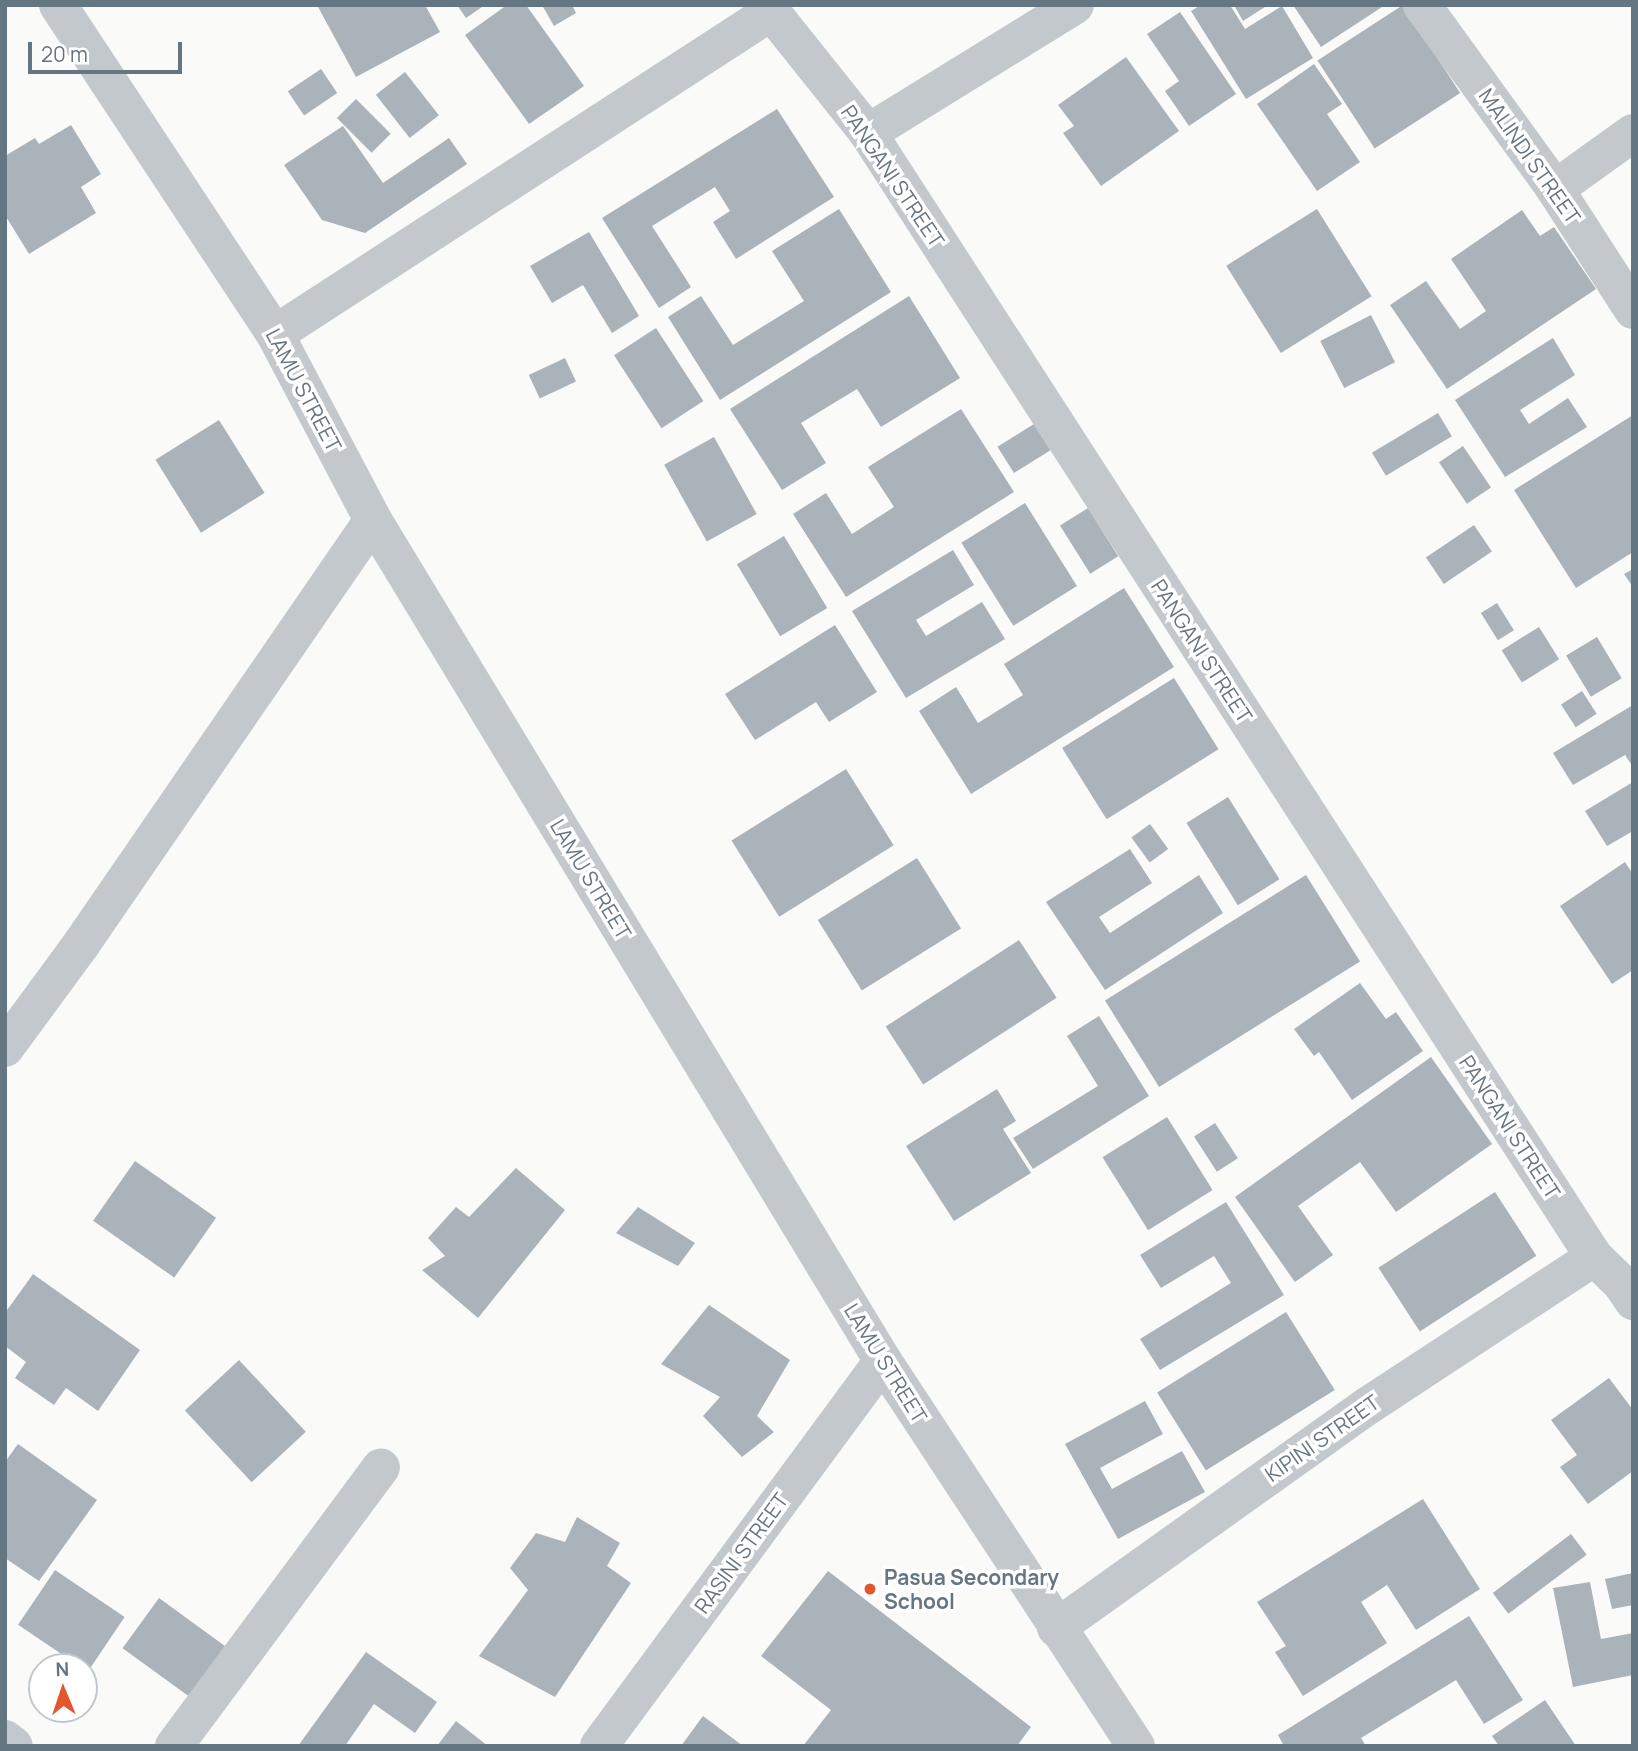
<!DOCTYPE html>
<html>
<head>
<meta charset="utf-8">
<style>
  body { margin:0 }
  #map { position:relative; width:1638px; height:1751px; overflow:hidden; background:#fafaf8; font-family:Manrope,sans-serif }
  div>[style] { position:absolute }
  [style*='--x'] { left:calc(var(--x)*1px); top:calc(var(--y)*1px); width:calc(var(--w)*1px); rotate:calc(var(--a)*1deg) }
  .building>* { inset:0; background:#aab3b9; transform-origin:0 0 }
  .minor>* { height:38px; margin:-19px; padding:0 19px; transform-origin:19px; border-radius:19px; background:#c3c8cc }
  .dots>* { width:19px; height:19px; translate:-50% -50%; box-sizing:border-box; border:4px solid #fff; border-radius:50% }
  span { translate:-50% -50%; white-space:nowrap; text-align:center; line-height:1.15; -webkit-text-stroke:7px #fff; paint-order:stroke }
  .street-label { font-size:21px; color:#657683 }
  .poi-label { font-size:21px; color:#657683; font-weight:700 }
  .left { translate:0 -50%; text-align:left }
  .frame { position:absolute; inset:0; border:7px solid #657683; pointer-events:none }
  .north { position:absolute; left:28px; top:1653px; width:70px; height:70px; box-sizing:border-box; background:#fff; border:2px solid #c1c8cd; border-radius:50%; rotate:358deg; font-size:19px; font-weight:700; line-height:28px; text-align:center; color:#657683 }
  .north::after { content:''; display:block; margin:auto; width:24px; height:32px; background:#e4572e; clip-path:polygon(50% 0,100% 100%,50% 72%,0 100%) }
  .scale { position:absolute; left:28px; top:42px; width:154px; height:32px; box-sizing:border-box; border:4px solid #657683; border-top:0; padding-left:9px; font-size:21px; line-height:24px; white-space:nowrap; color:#657683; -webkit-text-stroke:5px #fff; paint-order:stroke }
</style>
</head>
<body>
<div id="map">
  <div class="building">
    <div style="clip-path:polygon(317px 5px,425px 5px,440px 32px,356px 77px)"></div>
    <div style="clip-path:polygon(457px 5px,485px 5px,466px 18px)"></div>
    <div style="clip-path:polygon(507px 5px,526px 5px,584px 86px,529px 124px,465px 35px)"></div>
    <div style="clip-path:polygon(542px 5px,572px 5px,576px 13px,554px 26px)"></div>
    <div style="clip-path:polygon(1201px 5px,1230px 5px,1245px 29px,1282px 6px,1313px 58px,1246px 99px,1191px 11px)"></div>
    <div style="clip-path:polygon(1234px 5px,1268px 5px,1243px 21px)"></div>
    <div style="clip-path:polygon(1293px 5px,1385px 5px,1321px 47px)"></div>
    <div style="left:1403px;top:5px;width:105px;height:102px;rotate:57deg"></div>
    <div style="clip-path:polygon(1180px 12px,1236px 94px,1189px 126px,1165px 91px,1179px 81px,1147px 34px)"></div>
    <div style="clip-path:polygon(1126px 57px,1179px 131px,1101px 186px,1063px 133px,1074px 126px,1058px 105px)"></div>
    <div style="clip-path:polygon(1314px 64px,1342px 104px,1327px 114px,1360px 162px,1317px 191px,1257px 104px)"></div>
    <div style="left:321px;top:69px;width:29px;height:40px;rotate:56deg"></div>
    <div style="left:405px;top:72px;width:55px;height:37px;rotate:52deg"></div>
    <div style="left:356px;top:99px;width:49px;height:27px;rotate:45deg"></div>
    <div style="clip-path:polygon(777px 109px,834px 197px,736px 259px,713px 222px,730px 211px,715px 187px,652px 226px,691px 287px,659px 308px,602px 218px)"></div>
    <div style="clip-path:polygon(71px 125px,101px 174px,81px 187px,96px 213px,29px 254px,5px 215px,5px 156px,35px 138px,39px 144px)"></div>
    <div style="clip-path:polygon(343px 126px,383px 183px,449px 138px,467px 164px,365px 233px,322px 220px,284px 165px)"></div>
    <div style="clip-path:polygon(839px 209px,891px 292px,720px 400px,668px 317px,701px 296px,733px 345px,804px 301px,772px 251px)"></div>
    <div style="left:1317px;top:209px;width:103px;height:107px;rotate:58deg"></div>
    <div style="clip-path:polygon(1522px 210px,1540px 236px,1554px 227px,1596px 289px,1447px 389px,1390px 305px,1426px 281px,1460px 329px,1486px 311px,1451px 259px)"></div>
    <div style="clip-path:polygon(589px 232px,639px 316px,612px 333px,583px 285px,552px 303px,530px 266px)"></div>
    <div style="clip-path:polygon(909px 296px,960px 378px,881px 427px,857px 389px,801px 423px,826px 463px,782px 490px,730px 409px)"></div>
    <div style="left:1371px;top:315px;width:53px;height:57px;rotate:63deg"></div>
    <div style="left:656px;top:328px;width:87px;height:50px;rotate:57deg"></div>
    <div style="clip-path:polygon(1553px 338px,1575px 375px,1520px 410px,1529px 424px,1568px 398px,1587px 427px,1505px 477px,1455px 400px)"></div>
    <div style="left:565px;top:358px;width:26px;height:40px;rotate:65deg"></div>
    <div style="clip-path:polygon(961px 409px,1014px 492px,846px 597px,793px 514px,826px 493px,852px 534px,894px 507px,868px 467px)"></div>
    <div style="left:1438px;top:413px;width:27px;height:77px;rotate:59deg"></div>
    <div style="clip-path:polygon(1633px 415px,1633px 552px,1576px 588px,1514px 490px)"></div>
    <div style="left:219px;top:420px;width:86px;height:75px;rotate:58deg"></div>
    <div style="left:1034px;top:424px;width:31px;height:43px;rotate:58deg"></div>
    <div style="left:714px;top:437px;width:88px;height:57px;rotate:61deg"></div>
    <div style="left:1463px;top:446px;width:50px;height:29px;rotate:56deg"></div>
    <div style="left:1025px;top:503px;width:98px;height:75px;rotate:58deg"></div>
    <div style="left:1088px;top:508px;width:57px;height:33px;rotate:58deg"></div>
    <div style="left:1474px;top:525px;width:32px;height:58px;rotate:56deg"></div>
    <div style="left:784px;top:536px;width:84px;height:55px;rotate:59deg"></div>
    <div style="clip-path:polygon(953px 550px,974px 585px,916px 620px,926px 636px,982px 602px,1005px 639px,906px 698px,852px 611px)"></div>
    <div style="clip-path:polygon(1633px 569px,1633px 587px,1624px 574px)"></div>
    <div style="clip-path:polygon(1124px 588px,1174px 667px,971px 794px,919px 711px,956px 687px,978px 723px,1023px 695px,1004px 664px)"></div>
    <div style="left:1497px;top:603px;width:32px;height:19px;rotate:58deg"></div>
    <div style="clip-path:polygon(835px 625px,877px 692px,829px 722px,816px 702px,755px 740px,725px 694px)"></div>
    <div style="left:1539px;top:627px;width:38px;height:44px;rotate:58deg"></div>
    <div style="left:1597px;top:637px;width:48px;height:36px;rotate:59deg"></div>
    <div style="left:1174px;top:678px;width:84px;height:132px;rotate:58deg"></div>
    <div style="left:1582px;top:691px;width:27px;height:25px;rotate:57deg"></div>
    <div style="clip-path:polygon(1633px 705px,1633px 767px,1625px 755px,1573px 785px,1553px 753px)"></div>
    <div style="left:846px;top:769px;width:90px;height:135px;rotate:58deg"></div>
    <div style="clip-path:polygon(1633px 782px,1633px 831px,1607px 846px,1585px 811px)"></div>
    <div style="left:1228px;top:797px;width:97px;height:49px;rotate:58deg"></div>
    <div style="left:1150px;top:824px;width:31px;height:23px;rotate:54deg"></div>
    <div style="clip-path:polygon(1130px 849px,1152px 883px,1099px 917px,1110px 933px,1199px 875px,1223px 913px,1105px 990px,1046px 902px)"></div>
    <div style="left:917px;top:858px;width:83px;height:117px;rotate:58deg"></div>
    <div style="clip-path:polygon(1625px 862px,1633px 874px,1633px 970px,1612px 984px,1560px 906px)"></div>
    <div style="left:1306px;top:875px;width:102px;height:237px;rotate:58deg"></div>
    <div style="left:1019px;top:940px;width:69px;height:159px;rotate:57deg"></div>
    <div style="clip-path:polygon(1360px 983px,1386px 1019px,1396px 1012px,1423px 1051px,1352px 1100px,1319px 1052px,1314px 1056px,1294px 1029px)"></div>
    <div style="clip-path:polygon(1099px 1016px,1149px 1096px,1033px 1169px,1013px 1138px,1098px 1086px,1067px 1036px)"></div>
    <div style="clip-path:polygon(1431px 1057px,1492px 1144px,1396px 1212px,1360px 1162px,1298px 1206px,1333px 1255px,1295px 1282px,1235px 1197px)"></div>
    <div style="clip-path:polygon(997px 1089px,1016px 1121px,1003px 1129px,1031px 1173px,954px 1221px,906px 1146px)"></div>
    <div style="left:1167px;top:1117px;width:86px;height:76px;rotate:58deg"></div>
    <div style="left:1215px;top:1123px;width:42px;height:25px;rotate:57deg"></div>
    <div style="left:135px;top:1161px;width:99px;height:73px;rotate:35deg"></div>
    <div style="clip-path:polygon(516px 1168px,565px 1210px,478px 1318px,422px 1270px,445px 1256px,428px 1238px,456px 1207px,469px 1217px)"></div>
    <div style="left:1495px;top:1192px;width:76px;height:139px;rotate:57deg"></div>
    <div style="clip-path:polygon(1226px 1202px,1284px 1295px,1160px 1370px,1140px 1339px,1231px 1283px,1214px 1256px,1161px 1288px,1140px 1255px)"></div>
    <div style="clip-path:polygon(638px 1207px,695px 1243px,678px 1266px,616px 1233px)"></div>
    <div style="clip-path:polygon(33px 1274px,140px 1350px,98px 1411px,66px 1388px,54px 1405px,15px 1378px,26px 1362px,5px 1346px,5px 1313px)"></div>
    <div style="clip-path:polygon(709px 1305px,790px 1360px,757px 1416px,774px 1432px,742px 1457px,703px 1416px,720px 1397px,661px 1364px)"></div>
    <div style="left:1286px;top:1312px;width:92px;height:152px;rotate:58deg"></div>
    <div style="left:239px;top:1360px;width:98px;height:74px;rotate:47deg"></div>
    <div style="clip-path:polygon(1609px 1378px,1633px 1410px,1633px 1471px,1588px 1504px,1560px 1467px,1577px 1455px,1551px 1420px)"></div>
    <div style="clip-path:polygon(1145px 1401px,1163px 1434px,1100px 1468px,1112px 1489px,1182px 1451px,1205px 1492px,1118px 1539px,1065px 1444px)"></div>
    <div style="clip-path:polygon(18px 1444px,97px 1500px,39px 1581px,5px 1558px,5px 1462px)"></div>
    <div style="clip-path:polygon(1423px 1499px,1480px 1589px,1416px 1630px,1387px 1585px,1361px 1602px,1387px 1643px,1303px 1696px,1275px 1652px,1286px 1646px,1257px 1602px)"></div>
    <div style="clip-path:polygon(577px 1517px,620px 1543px,607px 1566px,631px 1583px,555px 1697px,479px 1656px,528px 1590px,510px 1568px,536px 1533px,565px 1542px)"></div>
    <div style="left:1571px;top:1534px;width:26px;height:98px;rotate:53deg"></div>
    <div style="left:55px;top:1570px;width:84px;height:66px;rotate:34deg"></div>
    <div style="clip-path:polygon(828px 1571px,1031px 1727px,1017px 1746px,803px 1746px,831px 1710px,761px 1656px)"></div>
    <div style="clip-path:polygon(1633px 1573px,1633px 1605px,1612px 1609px,1605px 1579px)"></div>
    <div style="clip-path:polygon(1590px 1582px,1601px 1639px,1633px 1633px,1633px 1675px,1573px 1687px,1553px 1588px)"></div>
    <div style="left:159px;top:1598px;width:87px;height:62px;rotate:36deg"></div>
    <div style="clip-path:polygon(1469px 1616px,1523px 1700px,1484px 1724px,1456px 1680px,1361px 1738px,1366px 1746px,1284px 1746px,1278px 1735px)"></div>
    <div style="clip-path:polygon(366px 1652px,437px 1702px,415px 1733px,374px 1704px,345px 1746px,298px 1746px)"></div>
    <div style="clip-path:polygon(1545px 1700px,1576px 1746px,1499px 1746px,1492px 1736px)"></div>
    <div style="clip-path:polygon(703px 1716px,743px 1746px,681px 1746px)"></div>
    <div style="clip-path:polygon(456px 1721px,488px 1746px,437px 1746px)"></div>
  </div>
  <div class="minor">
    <div style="--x:58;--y:5;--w:394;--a:56.6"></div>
    <div style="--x:275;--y:334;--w:210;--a:62.2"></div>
    <div style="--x:373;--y:520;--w:984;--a:58.77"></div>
    <div style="--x:883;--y:1361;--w:461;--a:56.7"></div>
    <div style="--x:766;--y:5;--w:164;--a:51.4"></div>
    <div style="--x:868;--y:133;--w:1338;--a:57.14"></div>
    <div style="--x:1594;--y:1257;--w:37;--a:44"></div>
    <div style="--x:1621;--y:1283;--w:22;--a:56"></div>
    <div style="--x:1422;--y:5;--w:227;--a:54.1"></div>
    <div style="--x:1555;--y:189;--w:144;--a:57.2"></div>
    <div style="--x:868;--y:133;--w:243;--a:-31.7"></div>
    <div style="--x:1555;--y:189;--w:96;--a:-35.7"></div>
    <div style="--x:275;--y:334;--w:591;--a:-32.99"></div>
    <div style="--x:5;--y:1048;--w:130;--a:-53.7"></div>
    <div style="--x:82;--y:943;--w:513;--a:-55.47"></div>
    <div style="--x:1056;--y:1628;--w:384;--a:-35.5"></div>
    <div style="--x:1369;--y:1405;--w:269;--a:-33.3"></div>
    <div style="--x:5;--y:1739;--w:11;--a:38"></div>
    <div style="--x:174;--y:1746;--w:347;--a:-53.4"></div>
    <div style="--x:599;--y:1746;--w:478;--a:-53.6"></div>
  </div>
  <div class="dots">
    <div style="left:870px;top:1589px;background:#e4572e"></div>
  </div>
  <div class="street-label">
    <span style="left:1530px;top:156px;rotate:55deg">MALINDI STREET</span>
    <span style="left:893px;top:176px;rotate:56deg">PANGANI STREET</span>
    <span style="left:304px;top:390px;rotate:62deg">LAMU STREET</span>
    <span style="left:1202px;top:651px;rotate:57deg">PANGANI STREET</span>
    <span style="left:591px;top:879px;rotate:59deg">LAMU STREET</span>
    <span style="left:1510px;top:1127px;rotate:57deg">PANGANI STREET</span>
    <span style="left:886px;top:1363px;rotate:58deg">LAMU STREET</span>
    <span style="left:1322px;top:1438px;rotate:-35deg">KIPINI STREET</span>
    <span style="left:741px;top:1553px;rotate:-54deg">RASINI STREET</span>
  </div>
  <div class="poi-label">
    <span class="left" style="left:884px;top:1589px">Pasua Secondary<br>School</span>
  </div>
  <div class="frame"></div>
  <div class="north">N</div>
  <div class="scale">20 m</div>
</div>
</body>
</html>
